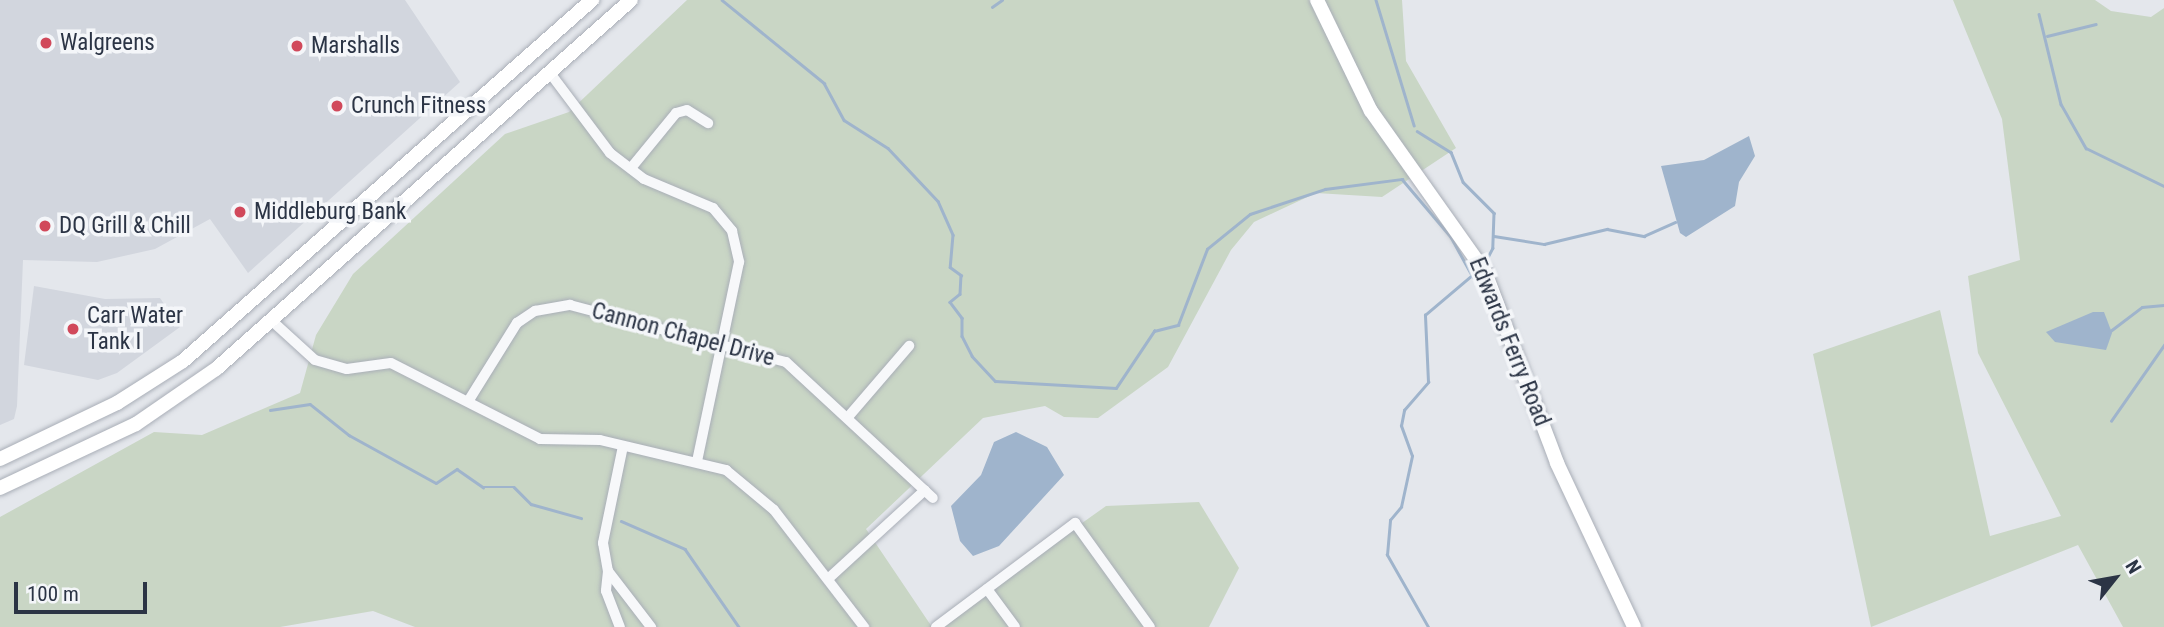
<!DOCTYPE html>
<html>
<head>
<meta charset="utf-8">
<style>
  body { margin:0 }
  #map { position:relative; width:2164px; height:627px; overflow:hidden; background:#e4e7ec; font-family:"Roboto Condensed",sans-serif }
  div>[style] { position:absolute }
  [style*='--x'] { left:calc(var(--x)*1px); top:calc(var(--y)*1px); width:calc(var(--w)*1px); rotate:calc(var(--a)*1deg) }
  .built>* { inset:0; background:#d2d6de }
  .green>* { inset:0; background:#c9d6c5 }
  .water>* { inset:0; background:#9fb4cc }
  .stream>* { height:2.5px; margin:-1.25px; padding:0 1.25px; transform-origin:1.25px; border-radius:1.25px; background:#9fb4cc }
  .roads { filter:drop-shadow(0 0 2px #a9aeb7) drop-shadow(0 0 2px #a9aeb7) }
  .street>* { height:10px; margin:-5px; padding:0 5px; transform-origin:5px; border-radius:5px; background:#f7f8fa }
  .secondary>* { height:14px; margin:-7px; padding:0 7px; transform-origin:7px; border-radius:7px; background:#fff }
  .dots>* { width:19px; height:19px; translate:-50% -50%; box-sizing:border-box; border:4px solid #f4f6f9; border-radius:50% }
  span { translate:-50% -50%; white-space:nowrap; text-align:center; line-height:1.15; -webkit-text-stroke:7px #f4f6f9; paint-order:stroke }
  .poi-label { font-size:23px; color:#2b3445 }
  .left { translate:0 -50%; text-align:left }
  .street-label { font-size:23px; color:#2b3445 }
  .north { position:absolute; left:2080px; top:543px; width:70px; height:70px; -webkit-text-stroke:5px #f4f6f9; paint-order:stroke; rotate:59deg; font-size:19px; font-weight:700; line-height:28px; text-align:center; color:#2b3445 }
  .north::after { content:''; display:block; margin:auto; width:24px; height:32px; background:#2b3445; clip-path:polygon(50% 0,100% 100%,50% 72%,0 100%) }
  .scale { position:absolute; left:14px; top:582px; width:133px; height:32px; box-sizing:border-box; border:4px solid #2b3445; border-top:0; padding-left:9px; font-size:21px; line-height:24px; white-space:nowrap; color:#2b3445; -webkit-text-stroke:5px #f4f6f9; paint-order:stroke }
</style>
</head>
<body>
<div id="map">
  <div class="built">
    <div style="clip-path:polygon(0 0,405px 0,460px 82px,248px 273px,210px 219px,155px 249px,97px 262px,23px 260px,17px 406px,14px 419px,0 425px)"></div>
    <div style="clip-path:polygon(34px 286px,105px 299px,160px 298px,180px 327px,117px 373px,98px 380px,24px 365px)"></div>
  </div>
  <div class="green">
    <div style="clip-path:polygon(687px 0,1402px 0,1406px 61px,1456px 148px,1382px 197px,1316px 193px,1254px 222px,1231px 250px,1168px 367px,1098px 418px,1064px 417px,1045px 406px,983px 418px,866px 529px,932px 627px,415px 627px,373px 611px,280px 627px,0 627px,0 517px,154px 432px,202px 435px,300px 393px,316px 335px,353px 274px,505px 134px,569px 112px)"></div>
    <div style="clip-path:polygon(1953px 0,2095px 0,2111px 11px,2151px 17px,2164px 8px,2164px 627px,2123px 627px,2078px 545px,1871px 627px,1813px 354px,1940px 310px,1990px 536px,2061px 516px,1978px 353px,1968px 276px,2020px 260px,2002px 119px)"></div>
    <div style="clip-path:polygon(1199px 502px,1239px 568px,1209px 627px,936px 627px,1106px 506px)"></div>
  </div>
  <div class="water">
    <div style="clip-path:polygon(1749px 136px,1755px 156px,1739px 182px,1735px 206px,1686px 237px,1680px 233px,1661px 166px,1704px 160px)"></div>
    <div style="clip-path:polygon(2093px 312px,2104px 312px,2112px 333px,2106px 350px,2055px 342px,2046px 332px)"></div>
    <div style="clip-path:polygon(1016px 432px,1047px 447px,1064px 475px,999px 546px,973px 556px,960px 541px,951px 506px,981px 475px,994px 442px)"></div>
  </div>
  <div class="stream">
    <div style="--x:722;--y:0;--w:132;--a:39.1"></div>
    <div style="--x:824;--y:83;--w:42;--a:61.6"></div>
    <div style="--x:844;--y:120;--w:52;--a:32.5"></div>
    <div style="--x:888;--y:148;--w:73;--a:46.7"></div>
    <div style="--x:938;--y:201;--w:37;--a:66"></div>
    <div style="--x:953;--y:235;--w:32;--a:95"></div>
    <div style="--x:950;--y:267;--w:14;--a:36"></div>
    <div style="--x:961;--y:275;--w:19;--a:93"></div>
    <div style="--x:960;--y:294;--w:13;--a:141"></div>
    <div style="--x:950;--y:302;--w:20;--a:53"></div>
    <div style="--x:962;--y:318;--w:18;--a:90"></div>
    <div style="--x:962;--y:336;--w:22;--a:63"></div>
    <div style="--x:972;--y:356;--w:34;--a:47"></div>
    <div style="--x:995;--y:381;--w:121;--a:3.3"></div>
    <div style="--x:1116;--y:388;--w:69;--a:-56.3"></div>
    <div style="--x:1154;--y:331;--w:25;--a:-14"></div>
    <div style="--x:1178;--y:325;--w:81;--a:-69.1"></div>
    <div style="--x:1207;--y:249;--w:55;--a:-39.1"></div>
    <div style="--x:1250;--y:214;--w:79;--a:-18.4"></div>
    <div style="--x:1325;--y:189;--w:78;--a:-7.4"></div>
    <div style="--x:1402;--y:179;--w:76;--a:49.8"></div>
    <div style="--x:1451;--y:237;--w:46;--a:61.2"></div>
    <div style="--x:1376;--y:0;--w:131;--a:73.1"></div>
    <div style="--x:992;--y:7;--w:12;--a:-35"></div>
    <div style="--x:2039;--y:14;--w:93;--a:76.3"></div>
    <div style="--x:2061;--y:104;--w:51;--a:60.4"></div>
    <div style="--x:2086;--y:148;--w:87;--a:26"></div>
    <div style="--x:2047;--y:36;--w:50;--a:-13.8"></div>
    <div style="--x:1417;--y:131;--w:40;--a:32"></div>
    <div style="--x:1451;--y:152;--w:32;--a:68"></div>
    <div style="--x:1463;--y:182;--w:44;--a:45"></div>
    <div style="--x:1494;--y:213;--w:35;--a:92"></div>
    <div style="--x:1493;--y:248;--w:17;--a:118"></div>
    <div style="--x:1494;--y:236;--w:51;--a:9.1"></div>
    <div style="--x:1544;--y:244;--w:65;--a:-13.4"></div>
    <div style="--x:1607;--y:229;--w:38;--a:11"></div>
    <div style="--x:1644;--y:236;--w:34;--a:-24"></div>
    <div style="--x:2109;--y:332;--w:41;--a:-37.1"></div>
    <div style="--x:2142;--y:307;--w:22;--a:-5"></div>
    <div style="--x:270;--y:410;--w:40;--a:-8.5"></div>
    <div style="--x:310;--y:404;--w:50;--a:38.5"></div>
    <div style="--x:349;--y:435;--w:99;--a:28.9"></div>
    <div style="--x:436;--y:483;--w:25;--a:-34"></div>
    <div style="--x:457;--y:469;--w:32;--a:35"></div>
    <div style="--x:483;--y:487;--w:31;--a:0"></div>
    <div style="--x:514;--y:487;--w:24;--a:45"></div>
    <div style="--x:531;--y:504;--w:52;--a:15.6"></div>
    <div style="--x:2111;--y:421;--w:93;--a:-55.1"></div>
    <div style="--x:621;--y:521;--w:70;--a:23.6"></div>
    <div style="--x:685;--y:549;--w:95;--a:55.3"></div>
    <div style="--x:1428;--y:627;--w:83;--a:-119.7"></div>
    <div style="--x:1387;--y:555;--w:35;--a:-85"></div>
    <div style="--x:1390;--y:520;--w:17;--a:-50"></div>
    <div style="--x:1401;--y:507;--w:52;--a:-77.8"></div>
    <div style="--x:1412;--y:456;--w:32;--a:-110"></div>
    <div style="--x:1401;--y:426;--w:16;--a:-79"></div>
    <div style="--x:1404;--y:410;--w:37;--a:-49"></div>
    <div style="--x:1428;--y:382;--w:67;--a:-92.6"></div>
    <div style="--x:1425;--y:315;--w:70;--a:-40.3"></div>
  </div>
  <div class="roads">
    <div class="street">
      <div style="--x:550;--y:73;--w:100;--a:53.1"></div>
      <div style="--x:610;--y:153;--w:43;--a:37.4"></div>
      <div style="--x:644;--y:179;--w:75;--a:22.8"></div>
      <div style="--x:713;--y:208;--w:30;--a:50"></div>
      <div style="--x:732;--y:231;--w:32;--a:77"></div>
      <div style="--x:739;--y:262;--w:203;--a:101.9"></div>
      <div style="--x:631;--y:168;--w:71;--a:-50.7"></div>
      <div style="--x:676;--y:113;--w:11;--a:-15"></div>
      <div style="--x:687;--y:110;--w:25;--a:32"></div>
      <div style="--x:271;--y:320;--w:59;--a:42.3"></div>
      <div style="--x:315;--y:360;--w:33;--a:16"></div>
      <div style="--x:347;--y:369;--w:44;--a:-7.8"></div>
      <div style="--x:391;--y:363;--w:167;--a:27"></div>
      <div style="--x:540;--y:439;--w:60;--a:1"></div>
      <div style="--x:600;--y:440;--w:130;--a:13.4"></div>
      <div style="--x:726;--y:470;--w:62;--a:39.8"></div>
      <div style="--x:774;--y:510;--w:148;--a:52.4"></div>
      <div style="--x:469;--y:400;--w:91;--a:-58.1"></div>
      <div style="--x:517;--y:323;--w:22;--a:-34"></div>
      <div style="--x:535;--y:311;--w:36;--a:-10"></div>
      <div style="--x:570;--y:305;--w:223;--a:14.8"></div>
      <div style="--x:786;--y:362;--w:200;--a:42.8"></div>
      <div style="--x:848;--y:417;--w:94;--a:-49.3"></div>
      <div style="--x:623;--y:446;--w:99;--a:101.7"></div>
      <div style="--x:603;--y:543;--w:28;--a:80"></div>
      <div style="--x:608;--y:571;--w:71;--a:52.5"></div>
      <div style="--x:608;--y:571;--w:20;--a:96"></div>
      <div style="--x:606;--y:591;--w:39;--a:69"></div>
      <div style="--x:829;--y:578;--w:130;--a:-42.5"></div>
      <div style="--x:987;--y:589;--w:47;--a:53.6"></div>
      <div style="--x:936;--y:627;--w:174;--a:-36.8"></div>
      <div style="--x:1075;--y:523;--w:128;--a:54.2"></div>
    </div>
    <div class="secondary">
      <div style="--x:1317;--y:0;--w:123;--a:64.1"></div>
      <div style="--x:1371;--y:111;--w:197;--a:54.7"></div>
      <div style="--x:1485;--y:272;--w:204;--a:69.3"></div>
      <div style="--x:1557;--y:463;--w:181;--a:64.8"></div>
      <div style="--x:0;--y:459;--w:130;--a:-25.6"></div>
      <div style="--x:117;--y:403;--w:78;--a:-32.5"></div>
      <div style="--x:183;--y:361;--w:546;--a:-41.43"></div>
      <div style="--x:0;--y:488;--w:150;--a:-25.2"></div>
      <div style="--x:136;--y:424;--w:97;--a:-34.5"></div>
      <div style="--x:216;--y:369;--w:555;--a:-41.64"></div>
    </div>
  </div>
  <div class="dots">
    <div style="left:46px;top:43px;background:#d1495b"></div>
    <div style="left:297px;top:46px;background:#d1495b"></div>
    <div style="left:337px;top:106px;background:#d1495b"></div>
    <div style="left:240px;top:212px;background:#d1495b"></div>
    <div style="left:45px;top:226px;background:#d1495b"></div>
    <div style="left:73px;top:329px;background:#d1495b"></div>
  </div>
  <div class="poi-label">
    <span class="left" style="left:60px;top:43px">Walgreens</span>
    <span class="left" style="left:311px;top:46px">Marshalls</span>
    <span class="left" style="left:351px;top:106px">Crunch Fitness</span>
    <span class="left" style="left:254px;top:212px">Middleburg Bank</span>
    <span class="left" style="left:59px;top:226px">DQ Grill &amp; Chill</span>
    <span class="left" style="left:87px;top:329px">Carr Water<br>Tank I</span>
  </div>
  <div class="street-label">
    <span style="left:683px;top:335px;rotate:15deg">Cannon Chapel Drive</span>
    <span style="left:1509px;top:342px;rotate:68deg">Edwards Ferry Road</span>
  </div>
  <div class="north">N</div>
  <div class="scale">100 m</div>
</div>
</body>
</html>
